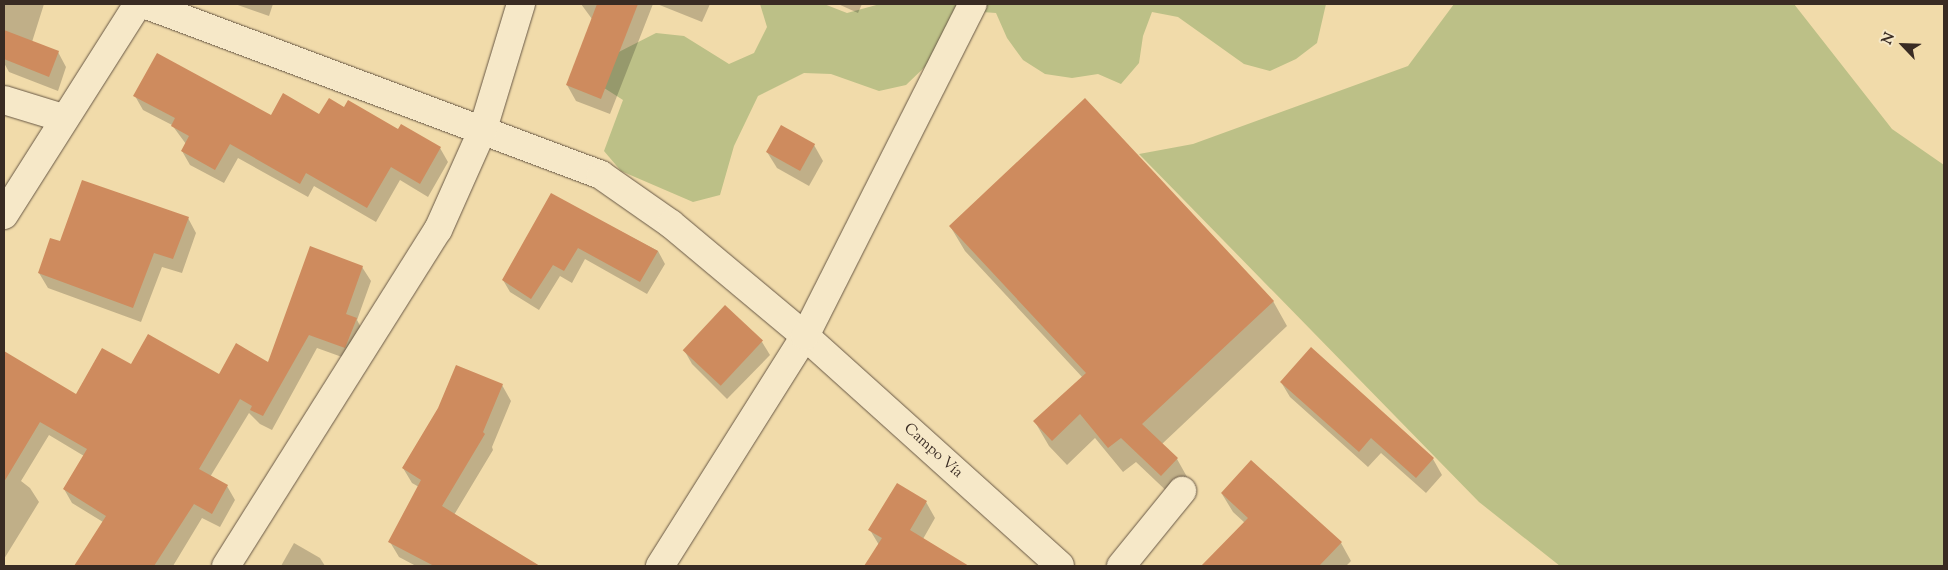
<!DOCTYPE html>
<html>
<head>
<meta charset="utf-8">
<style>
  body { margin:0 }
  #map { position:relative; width:1948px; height:570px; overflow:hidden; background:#f1dbaa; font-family:"Sorts Mill Goudy",serif }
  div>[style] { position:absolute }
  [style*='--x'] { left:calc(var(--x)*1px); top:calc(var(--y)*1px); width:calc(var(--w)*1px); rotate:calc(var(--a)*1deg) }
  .green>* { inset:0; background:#bcc087 }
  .shadow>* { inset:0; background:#0003 }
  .building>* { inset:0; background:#ce8b5e; transform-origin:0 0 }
  .roads { filter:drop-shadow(0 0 1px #675745) drop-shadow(0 0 1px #675745) }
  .street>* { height:28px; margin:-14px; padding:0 14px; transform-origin:14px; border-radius:14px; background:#f6e8c8 }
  span { translate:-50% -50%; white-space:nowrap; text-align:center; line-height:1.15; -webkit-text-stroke:4px #f6e8c8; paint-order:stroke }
  .street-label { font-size:15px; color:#392b23 }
  .frame { position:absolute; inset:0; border:5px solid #392b23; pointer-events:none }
  .north { position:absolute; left:1878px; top:20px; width:50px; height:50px; -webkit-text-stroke:4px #f6e8c8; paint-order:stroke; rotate:294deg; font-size:14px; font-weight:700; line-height:20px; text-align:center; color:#392b23 }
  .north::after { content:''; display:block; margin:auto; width:18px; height:22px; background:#392b23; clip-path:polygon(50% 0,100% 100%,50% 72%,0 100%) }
</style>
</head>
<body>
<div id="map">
  <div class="green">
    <div style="clip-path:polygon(760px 4px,824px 4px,847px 13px,880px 4px,1326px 4px,1317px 43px,1296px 59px,1270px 71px,1244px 64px,1178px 17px,1152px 12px,1143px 36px,1139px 63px,1121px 84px,1098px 74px,1072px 78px,1045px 74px,1023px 60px,1007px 38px,996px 13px,982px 12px,906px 85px,879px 91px,831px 74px,804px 73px,758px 96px,734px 146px,720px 195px,693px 202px,621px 171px,604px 151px,623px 100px,601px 86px,607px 58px,656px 33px,684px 36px,729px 64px,754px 53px,767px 27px)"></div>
    <div style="clip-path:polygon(1454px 4px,1794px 4px,1892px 129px,1944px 165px,1944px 566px,1560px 566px,1479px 502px,1139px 154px,1193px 144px,1408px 66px)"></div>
  </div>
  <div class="shadow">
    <div style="clip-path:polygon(4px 4px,44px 4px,32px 42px,58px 52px,66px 67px,58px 91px,9px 72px,4px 63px)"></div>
    <div style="clip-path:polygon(235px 4px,273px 4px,269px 16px)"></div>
    <div style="clip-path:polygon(581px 4px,653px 4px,610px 114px,576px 101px,567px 85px,592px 19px)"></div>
    <div style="clip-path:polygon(657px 4px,710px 4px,702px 22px)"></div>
    <div style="clip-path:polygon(838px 4px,862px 4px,858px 13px)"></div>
    <div style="clip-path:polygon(135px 96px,272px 117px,320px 115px,345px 109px,440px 148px,448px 162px,428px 197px,400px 180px,376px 222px,314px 186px,308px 197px,238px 158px,224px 183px,190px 165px,182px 151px,186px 144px,172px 125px,143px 110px)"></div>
    <div style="clip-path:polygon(814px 145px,823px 161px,809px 186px,777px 168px,767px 152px)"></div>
    <div style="clip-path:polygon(552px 195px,658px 251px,665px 264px,647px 294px,585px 259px,572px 283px,560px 276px,539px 310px,510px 292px,503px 280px)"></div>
    <div style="clip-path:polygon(188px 218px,196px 233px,182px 273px,162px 267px,141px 322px,48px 288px,39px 273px,60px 243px)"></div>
    <div style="clip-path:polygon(950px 226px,1273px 301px,1287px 326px,1162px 444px,1177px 459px,1191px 484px,1176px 500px,1136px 462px,1123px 472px,1095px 438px,1067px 465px,1049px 446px,1035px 422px,1083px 378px,965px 251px)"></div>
    <div style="clip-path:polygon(362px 267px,371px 281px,357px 320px,364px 333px,353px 361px,317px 348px,272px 430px,260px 424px,249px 413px,210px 477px,227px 486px,235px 500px,220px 527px,202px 518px,173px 566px,75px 566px,103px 522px,72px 503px,64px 489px,84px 456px,49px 435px,21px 481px,30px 488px,39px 502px,4px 559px,4px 353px,76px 395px,131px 366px,219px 376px,268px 363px)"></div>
    <div style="clip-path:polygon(762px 342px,770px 355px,727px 399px,692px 364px,684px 350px)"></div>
    <div style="clip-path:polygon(1281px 382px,1433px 459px,1442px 475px,1426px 493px,1381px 453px,1368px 467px,1290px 397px)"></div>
    <div style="clip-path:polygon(502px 385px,511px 401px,492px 447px,493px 450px,454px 515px,535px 566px,416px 566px,399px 557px,390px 542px,419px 487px,412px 483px,403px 468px)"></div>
    <div style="clip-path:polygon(1222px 494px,1341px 543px,1351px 561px,1346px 566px,1202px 566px,1245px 523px,1233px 512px)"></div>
    <div style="clip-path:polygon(926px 502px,935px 518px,923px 539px,966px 566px,879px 566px,872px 555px,879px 545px,870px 530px)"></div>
    <div style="clip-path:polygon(294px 543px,320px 558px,325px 566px,281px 566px)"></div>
  </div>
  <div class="building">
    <div style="clip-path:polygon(597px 4px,638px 4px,601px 99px,566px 85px)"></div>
    <div style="clip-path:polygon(4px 30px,59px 51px,49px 77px,4px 59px)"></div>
    <div style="clip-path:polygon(157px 53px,271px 115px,283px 93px,319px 114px,329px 98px,344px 107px,348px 100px,398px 129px,401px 124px,441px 147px,420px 184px,391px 167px,367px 208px,306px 173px,300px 184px,230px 144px,215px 170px,181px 151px,189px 136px,171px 126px,175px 118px,133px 96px)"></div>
    <div style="clip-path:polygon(1085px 98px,1274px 301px,1142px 424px,1178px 458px,1161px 476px,1121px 438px,1108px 448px,1080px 414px,1052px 441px,1033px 421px,1086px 373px,949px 226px)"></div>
    <div style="left:781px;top:125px;width:39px;height:31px;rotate:29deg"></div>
    <div style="clip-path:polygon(82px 180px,189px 217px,173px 259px,154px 253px,133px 308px,38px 273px,50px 238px,60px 241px)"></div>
    <div style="clip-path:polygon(551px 193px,658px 251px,640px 282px,578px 248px,564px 271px,553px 265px,531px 299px,502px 280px)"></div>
    <div style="clip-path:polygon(310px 246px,363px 266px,346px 314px,357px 318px,345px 348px,309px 335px,263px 416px,250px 410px,252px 406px,240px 399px,199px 469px,228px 485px,212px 514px,194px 504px,154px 566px,74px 566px,106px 516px,63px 489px,87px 449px,40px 422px,4px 482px,4px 351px,76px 394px,102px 348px,131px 364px,148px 334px,219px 374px,236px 343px,268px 362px)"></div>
    <div style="left:725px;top:305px;width:52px;height:62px;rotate:43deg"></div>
    <div style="clip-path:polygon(1311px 347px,1434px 458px,1416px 478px,1371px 438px,1359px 452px,1280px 382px)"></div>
    <div style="clip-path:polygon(456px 365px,503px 384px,483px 432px,485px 434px,442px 506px,540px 566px,434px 566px,388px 542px,421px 480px,402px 468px,438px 408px)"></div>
    <div style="clip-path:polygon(1251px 460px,1342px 542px,1319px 566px,1201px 566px,1248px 518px,1221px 493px)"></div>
    <div style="clip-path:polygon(897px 483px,927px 501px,910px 530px,969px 566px,864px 566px,882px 538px,868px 530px)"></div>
  </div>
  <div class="roads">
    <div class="street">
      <div style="--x:144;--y:4;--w:488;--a:20.5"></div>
      <div style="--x:601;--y:175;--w:85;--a:35"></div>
      <div style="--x:671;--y:224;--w:175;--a:39.9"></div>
      <div style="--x:805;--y:336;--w:343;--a:42"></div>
      <div style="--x:4;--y:100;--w:62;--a:17"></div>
      <div style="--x:4;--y:215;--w:250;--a:-57.6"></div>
      <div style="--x:226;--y:566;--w:397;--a:-57.8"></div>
      <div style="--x:438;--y:230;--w:111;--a:-66"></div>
      <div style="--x:483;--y:129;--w:131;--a:-73.1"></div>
      <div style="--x:660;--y:566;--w:272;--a:-57.8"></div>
      <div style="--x:805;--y:336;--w:372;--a:-63.2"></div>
      <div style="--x:1121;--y:566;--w:97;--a:-50.9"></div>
    </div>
  </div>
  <div class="street-label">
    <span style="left:933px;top:451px;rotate:42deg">Campo Vía</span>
  </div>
  <div class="frame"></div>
  <div class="north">N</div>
</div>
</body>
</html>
